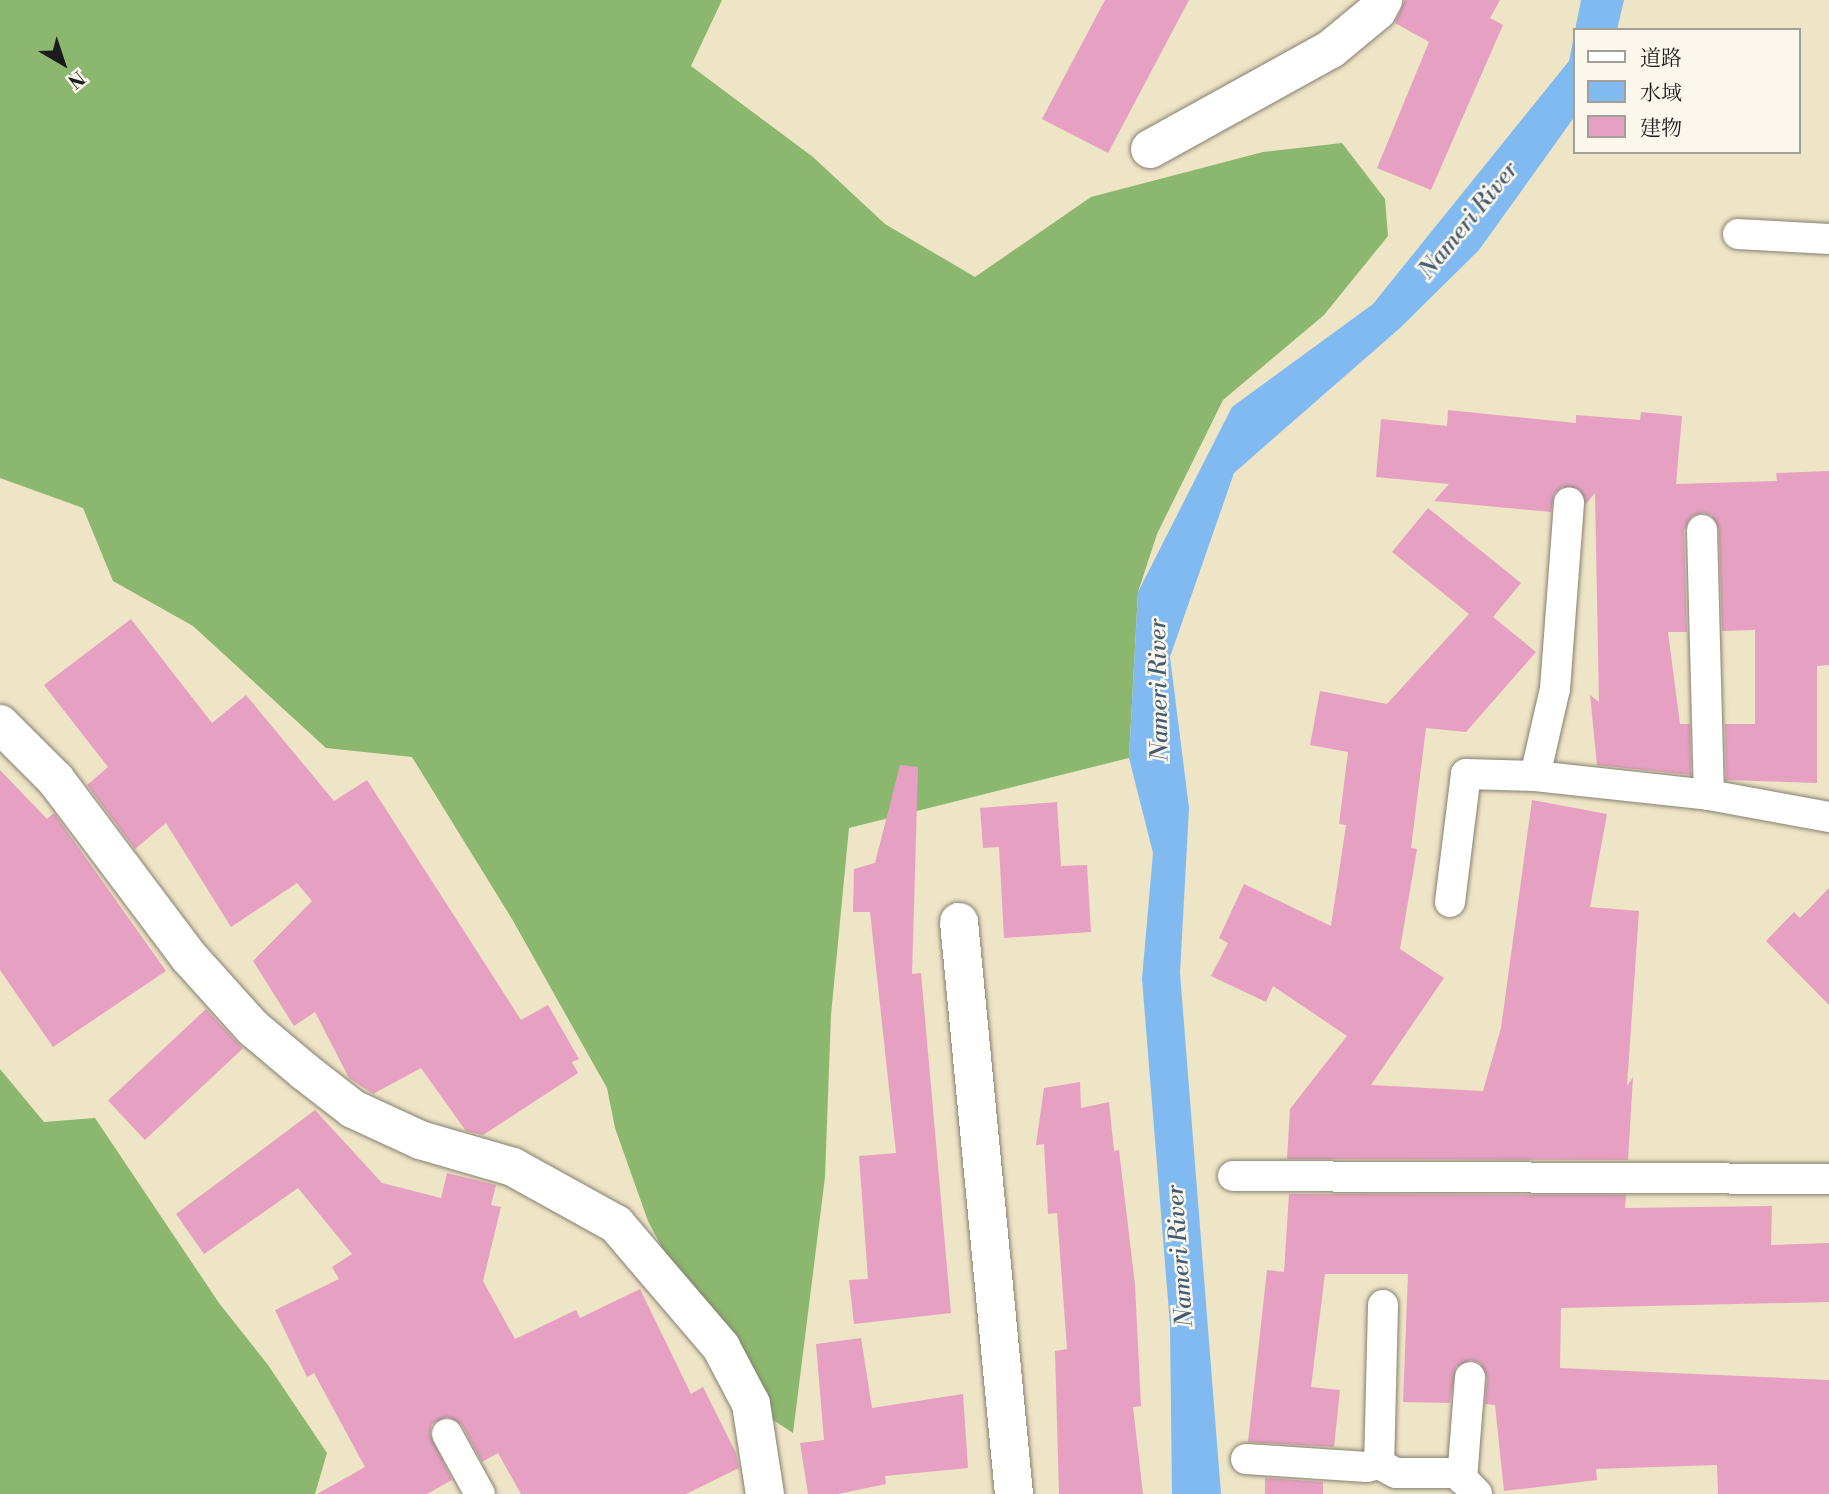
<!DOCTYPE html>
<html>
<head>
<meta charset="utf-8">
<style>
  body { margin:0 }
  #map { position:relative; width:1829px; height:1494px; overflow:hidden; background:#eee4c6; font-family:"Libre Bodoni","Noto Serif JP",serif }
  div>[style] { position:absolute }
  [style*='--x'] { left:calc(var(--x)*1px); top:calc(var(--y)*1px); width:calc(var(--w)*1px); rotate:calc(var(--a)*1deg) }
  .forest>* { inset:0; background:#8cb76e }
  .water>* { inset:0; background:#80baf1 }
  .building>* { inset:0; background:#e6a1c2; transform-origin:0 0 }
  .roads { filter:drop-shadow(0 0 2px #858071) drop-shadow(0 0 2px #858071) }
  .lane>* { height:30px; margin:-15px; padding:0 15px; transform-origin:15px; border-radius:15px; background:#fff }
  .street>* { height:38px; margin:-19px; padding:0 19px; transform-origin:19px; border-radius:19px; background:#fff }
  span { translate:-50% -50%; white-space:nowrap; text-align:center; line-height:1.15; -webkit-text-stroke:5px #fbf7ec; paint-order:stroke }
  .water-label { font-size:24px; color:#445b71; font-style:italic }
  .legend { position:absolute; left:1573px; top:28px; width:228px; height:126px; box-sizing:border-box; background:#fbf7ec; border:2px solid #a29f99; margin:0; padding:9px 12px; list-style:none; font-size:21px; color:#1c1c1c }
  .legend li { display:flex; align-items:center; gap:14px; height:35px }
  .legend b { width:35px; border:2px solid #a29f99 }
  .north { position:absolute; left:28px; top:28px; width:70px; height:70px; -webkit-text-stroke:5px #fbf7ec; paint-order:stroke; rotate:141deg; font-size:19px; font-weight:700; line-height:28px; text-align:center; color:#1c1c1c }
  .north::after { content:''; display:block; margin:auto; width:24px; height:32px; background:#1c1c1c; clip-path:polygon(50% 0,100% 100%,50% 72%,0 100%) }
</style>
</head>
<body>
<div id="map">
  <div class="forest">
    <div style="clip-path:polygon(0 0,722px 0,691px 66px,813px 157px,885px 224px,975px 277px,1091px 197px,1263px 152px,1342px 143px,1385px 199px,1388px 236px,1324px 315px,1223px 400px,1157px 534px,1138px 592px,1129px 758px,849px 828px,831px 1015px,825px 1177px,793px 1433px,764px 1414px,683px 1287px,648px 1221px,615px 1128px,607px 1088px,512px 919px,412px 757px,326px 748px,193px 626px,113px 581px,83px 508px,0 478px)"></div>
    <div style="clip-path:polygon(0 1069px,44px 1122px,95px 1118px,219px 1303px,268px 1365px,327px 1453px,315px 1494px,0 1494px)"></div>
  </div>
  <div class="water">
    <div style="clip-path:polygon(1581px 0,1624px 0,1617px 30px,1575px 30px,1575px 116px,1479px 250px,1400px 328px,1234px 473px,1170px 657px,1189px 808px,1180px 973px,1221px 1494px,1172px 1494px,1170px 1325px,1142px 979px,1153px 853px,1129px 758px,1138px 592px,1232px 407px,1373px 304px,1569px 61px)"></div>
  </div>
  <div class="building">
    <div style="clip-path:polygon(1105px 0,1189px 0,1108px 153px,1042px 119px)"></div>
    <div style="clip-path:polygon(1405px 0,1500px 0,1490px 18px,1503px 25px,1431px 190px,1377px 168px,1429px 42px,1395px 23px)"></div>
    <div style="clip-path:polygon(1448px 410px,1576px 423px,1576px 415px,1640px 420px,1641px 412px,1682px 416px,1676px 484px,1777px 481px,1776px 473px,1829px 471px,1829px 665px,1817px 666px,1817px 783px,1726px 780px,1725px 724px,1755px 724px,1755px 630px,1722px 631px,1719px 529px,1711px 515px,1702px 513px,1692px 516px,1684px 530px,1687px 632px,1668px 632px,1680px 724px,1690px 724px,1691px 775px,1597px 765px,1590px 695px,1599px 702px,1595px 493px,1586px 504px,1579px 489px,1562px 487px,1554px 494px,1551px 512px,1434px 501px,1449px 484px,1376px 477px,1381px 419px,1447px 426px)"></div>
    <div style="clip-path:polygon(1428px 508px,1521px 583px,1493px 617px,1536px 652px,1466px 732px,1426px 728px,1411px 848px,1417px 849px,1400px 949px,1444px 978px,1371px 1085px,1483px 1091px,1501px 1028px,1532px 800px,1607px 814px,1590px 907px,1639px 911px,1627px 1086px,1633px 1077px,1628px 1160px,1287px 1159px,1290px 1109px,1347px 1036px,1273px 986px,1266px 1002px,1211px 976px,1228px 943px,1219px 938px,1244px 884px,1331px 926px,1346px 825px,1339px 824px,1348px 752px,1310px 745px,1320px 691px,1387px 704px,1469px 614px,1392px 552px)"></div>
    <div style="clip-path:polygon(131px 619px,212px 723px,246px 695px,334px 801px,367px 780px,521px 1020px,548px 1005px,579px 1059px,572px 1062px,578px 1073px,483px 1135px,466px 1131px,421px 1068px,373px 1094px,349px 1078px,315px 1012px,294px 1026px,253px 961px,312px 901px,297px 883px,231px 927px,166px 823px,135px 849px,87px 785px,108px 767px,44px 685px)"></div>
    <div style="clip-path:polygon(900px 765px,918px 767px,912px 974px,921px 973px,951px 1313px,854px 1324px,849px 1280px,868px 1279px,859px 1156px,896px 1153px,870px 912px,853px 912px,854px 869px,875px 863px)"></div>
    <div style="clip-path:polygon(0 770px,47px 819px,54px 813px,166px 971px,53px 1047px,0 970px)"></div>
    <div style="clip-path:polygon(1057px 802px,1061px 866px,1087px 865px,1091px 932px,1004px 938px,999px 847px,983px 848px,980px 808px)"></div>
    <div style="clip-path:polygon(1829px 888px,1829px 1005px,1766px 941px,1794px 912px,1800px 918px)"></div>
    <div style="left:206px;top:1009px;width:54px;height:134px;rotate:47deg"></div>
    <div style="clip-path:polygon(1080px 1082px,1081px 1108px,1109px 1102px,1114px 1151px,1119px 1150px,1135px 1285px,1141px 1406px,1133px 1407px,1143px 1494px,1059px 1494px,1055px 1351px,1067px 1349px,1057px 1213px,1048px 1214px,1044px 1144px,1036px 1145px,1044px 1088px)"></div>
    <div style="clip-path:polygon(315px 1110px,382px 1183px,441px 1198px,447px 1173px,496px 1185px,491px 1205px,501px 1207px,483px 1281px,515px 1339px,576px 1310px,580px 1318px,640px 1289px,691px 1394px,703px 1387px,736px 1453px,739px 1468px,686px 1494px,521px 1494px,498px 1453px,482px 1462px,462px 1425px,447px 1417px,432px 1424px,430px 1434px,452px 1480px,427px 1494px,317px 1494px,365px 1467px,314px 1373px,307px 1377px,275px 1310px,339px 1279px,332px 1267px,352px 1254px,298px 1188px,204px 1254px,176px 1214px)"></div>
    <div style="clip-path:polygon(1289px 1194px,1626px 1195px,1625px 1208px,1772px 1206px,1771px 1245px,1829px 1243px,1829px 1302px,1561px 1308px,1560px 1368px,1829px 1380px,1829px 1494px,1718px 1494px,1717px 1465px,1596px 1469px,1597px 1480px,1504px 1491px,1495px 1405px,1485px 1404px,1487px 1378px,1480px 1363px,1471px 1360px,1456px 1367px,1450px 1403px,1403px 1402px,1408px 1274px,1325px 1274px,1311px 1387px,1340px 1390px,1334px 1447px,1248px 1442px,1267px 1270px,1284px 1272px)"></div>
    <div style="clip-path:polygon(861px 1338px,872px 1408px,963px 1394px,968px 1468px,885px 1476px,886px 1484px,838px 1494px,808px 1494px,800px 1443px,824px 1440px,816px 1344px)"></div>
    <div style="clip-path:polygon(1265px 1478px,1323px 1482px,1323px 1494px,1265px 1494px)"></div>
  </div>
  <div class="roads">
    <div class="lane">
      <div style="--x:1738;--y:234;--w:91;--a:3.1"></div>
      <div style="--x:1702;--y:530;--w:265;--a:88.5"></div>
      <div style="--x:1535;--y:776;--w:89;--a:-77.1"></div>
      <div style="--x:1555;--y:689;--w:187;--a:-85.7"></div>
      <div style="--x:1450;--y:902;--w:129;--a:-82.9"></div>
      <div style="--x:1466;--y:774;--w:69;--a:1.7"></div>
      <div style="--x:1535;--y:776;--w:175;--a:6.2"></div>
      <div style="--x:1709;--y:795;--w:122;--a:10.4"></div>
      <div style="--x:1233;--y:1176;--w:596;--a:0.29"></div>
      <div style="--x:1383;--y:1305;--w:159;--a:91.4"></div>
      <div style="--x:1379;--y:1464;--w:19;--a:28"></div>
      <div style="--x:1396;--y:1473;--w:61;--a:0"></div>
      <div style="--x:1457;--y:1473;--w:29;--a:46"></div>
      <div style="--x:447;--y:1434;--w:68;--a:61.2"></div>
      <div style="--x:1246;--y:1459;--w:121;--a:3.8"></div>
      <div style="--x:1367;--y:1467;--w:12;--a:-14"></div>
      <div style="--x:1462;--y:1479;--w:102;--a:-85.5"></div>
    </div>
    <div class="street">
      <div style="--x:1150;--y:149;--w:207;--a:-28.9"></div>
      <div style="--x:1331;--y:49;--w:60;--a:-39.6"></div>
      <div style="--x:1377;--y:11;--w:13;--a:-61"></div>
      <div style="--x:0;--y:724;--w:79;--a:45"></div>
      <div style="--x:56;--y:780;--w:221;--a:53.1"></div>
      <div style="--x:189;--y:957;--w:96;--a:48"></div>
      <div style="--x:253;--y:1028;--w:67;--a:40.1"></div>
      <div style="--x:304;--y:1071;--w:62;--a:37.8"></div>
      <div style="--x:353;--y:1109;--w:74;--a:24.8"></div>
      <div style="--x:420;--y:1140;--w:97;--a:16.2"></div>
      <div style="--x:513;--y:1167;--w:118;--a:29"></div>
      <div style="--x:616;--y:1224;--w:162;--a:49.5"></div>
      <div style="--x:721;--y:1347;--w:64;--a:62.2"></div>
      <div style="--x:751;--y:1404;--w:91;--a:81.2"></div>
      <div style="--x:959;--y:922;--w:575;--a:84.51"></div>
    </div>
  </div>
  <div class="water-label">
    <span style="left:1469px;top:221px;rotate:-51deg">Nameri River</span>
    <span style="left:1160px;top:690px;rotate:-91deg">Nameri River</span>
    <span style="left:1181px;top:1256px;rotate:-94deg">Nameri River</span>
  </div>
  <ul class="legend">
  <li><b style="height:9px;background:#fff"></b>道路</li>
  <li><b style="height:19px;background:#80baf1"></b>水域</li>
  <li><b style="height:19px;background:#e6a1c2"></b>建物</li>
  </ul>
  <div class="north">N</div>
</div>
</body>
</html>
